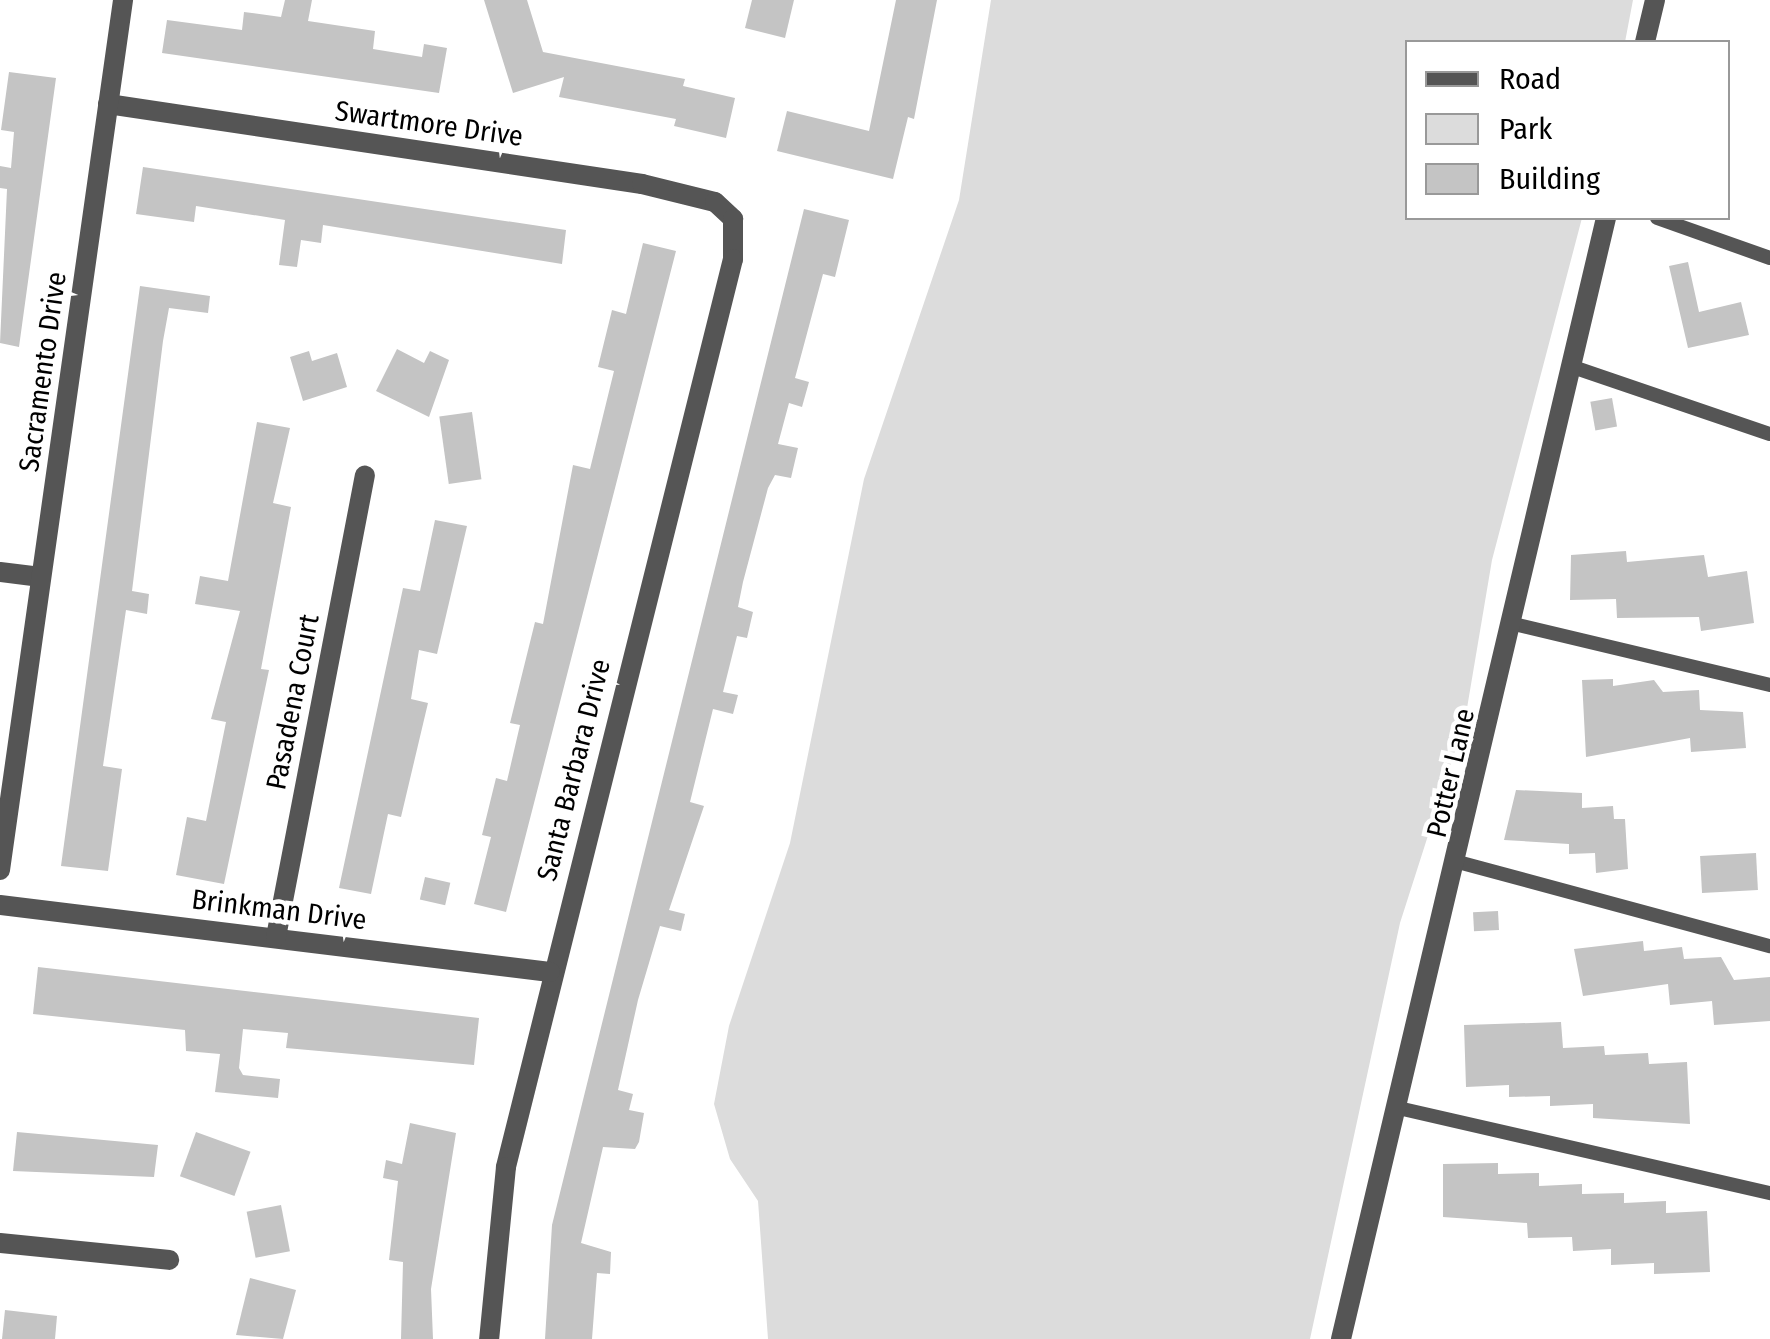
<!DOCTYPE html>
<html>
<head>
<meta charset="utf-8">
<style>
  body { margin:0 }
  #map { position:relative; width:1770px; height:1339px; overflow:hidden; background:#fff; font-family:"Fira Sans Condensed",sans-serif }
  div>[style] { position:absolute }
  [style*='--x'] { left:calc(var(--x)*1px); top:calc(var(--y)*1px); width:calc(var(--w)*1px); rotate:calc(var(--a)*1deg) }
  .green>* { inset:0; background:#dcdcdc }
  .building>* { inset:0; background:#c4c4c4; transform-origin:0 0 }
  .service>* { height:14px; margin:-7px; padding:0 7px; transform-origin:7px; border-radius:7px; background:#555 }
  .minor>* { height:20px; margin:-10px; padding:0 10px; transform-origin:10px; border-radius:10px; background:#555 }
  span { translate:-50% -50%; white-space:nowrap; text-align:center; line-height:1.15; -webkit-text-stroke:9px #fff; paint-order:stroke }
  .street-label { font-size:28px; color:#000 }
  .legend { position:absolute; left:1405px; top:40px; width:325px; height:180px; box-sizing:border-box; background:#fff; border:2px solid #999; margin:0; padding:12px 18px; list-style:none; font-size:30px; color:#000 }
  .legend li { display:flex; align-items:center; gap:20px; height:50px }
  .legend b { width:50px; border:2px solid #999 }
</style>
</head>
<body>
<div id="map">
  <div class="green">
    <div style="clip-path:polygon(991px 0,1633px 0,1625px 42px,1408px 42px,1408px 218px,1582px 218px,1492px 560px,1465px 720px,1400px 923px,1310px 1339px,768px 1339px,758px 1201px,730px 1159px,714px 1104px,729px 1026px,790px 843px,864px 479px,959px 200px)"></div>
  </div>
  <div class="building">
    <div style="clip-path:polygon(285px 0,312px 0,308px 21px,375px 31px,373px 49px,422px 57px,424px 44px,447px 48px,439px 93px,162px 53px,167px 20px,242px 30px,244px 12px,281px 17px)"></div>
    <div style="clip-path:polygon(484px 0,527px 0,543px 52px,685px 79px,683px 86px,735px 98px,726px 138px,674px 126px,676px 119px,559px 97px,564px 77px,513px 93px)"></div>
    <div style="clip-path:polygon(752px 0,794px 0,785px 38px,745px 28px)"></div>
    <div style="clip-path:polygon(896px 0,937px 0,914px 119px,908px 117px,893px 179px,777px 151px,787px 111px,869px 131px)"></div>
    <div style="clip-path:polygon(9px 72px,56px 78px,19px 347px,0 343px,7px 189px,0 188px,0 166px,11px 168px,14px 132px,1px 130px)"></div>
    <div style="clip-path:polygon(143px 167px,566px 230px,562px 264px,323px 225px,321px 243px,301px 240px,297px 267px,279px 265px,285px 220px,196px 206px,194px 222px,136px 214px)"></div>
    <div style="clip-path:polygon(804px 209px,849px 220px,835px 277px,823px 274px,795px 378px,809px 382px,802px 407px,789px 403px,778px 444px,798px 448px,791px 478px,775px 475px,768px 488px,743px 582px,738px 607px,753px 612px,747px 638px,737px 636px,723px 692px,738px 695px,733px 714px,713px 709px,690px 802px,704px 806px,669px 910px,685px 914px,681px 931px,660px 926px,638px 1000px,618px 1090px,633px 1094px,629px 1110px,644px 1113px,639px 1142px,635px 1149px,603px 1147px,581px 1243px,611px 1252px,610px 1274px,597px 1273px,592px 1339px,545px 1339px,552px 1225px)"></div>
    <div style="clip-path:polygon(643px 243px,676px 251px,506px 912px,474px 904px,491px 837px,482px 835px,496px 778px,507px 781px,520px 725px,510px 723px,535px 622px,543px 624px,573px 465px,590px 469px,614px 371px,598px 367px,612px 310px,626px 314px)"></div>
    <div style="clip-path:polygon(1688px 262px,1699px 312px,1741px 302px,1749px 335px,1688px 348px,1669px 266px)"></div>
    <div style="clip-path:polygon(140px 286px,210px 296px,208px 313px,169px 308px,163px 341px,132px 591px,149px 594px,147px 614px,126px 610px,103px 766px,122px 769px,108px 871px,61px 866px)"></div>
    <div style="clip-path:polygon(397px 349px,424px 363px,430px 351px,449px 360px,429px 417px,376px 391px)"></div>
    <div style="clip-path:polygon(309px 351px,312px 361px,337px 353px,347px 387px,303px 401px,290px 357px)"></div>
    <div style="left:1612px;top:398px;width:29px;height:22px;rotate:80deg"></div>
    <div style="left:472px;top:412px;width:68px;height:33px;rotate:82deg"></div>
    <div style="clip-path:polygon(257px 422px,290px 428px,273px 503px,291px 507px,261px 669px,269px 670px,224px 884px,176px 875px,187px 817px,206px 821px,226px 722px,211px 719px,240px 611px,195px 604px,200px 576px,228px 581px)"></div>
    <div style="clip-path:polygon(435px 520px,467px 526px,437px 654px,419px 650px,411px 699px,428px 703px,401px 817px,388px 814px,371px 894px,339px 888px,403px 588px,420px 591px)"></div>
    <div style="clip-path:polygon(1626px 551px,1627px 562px,1704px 555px,1708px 577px,1747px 571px,1754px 623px,1701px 631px,1699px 617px,1617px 618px,1616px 599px,1570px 600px,1571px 555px)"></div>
    <div style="clip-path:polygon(1613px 679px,1613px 686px,1654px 680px,1663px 692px,1699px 690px,1700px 710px,1743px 712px,1746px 748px,1691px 752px,1690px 738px,1586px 757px,1582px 680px)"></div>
    <div style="clip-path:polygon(1516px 790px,1582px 793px,1582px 808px,1613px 806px,1614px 819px,1625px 819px,1628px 869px,1596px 873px,1595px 853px,1569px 854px,1569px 844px,1504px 840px)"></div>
    <div style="left:1756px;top:853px;width:37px;height:56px;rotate:87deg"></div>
    <div style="left:425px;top:877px;width:26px;height:23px;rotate:13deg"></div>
    <div style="left:1498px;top:911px;width:19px;height:25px;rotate:87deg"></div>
    <div style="clip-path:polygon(1643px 941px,1644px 951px,1682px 947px,1684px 959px,1721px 957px,1734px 980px,1770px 977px,1770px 1021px,1714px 1025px,1712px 1001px,1670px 1005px,1668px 984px,1583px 996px,1574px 949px)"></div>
    <div style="clip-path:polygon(38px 967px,479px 1018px,474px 1065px,286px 1048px,288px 1033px,243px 1029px,239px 1068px,243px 1075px,280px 1079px,278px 1098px,215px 1092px,220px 1054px,186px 1051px,185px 1030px,33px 1014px)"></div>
    <div style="clip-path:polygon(1561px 1022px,1563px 1048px,1604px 1046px,1605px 1055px,1648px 1053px,1649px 1064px,1687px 1062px,1690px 1124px,1593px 1118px,1593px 1104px,1550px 1106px,1550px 1096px,1509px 1097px,1509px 1085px,1466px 1087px,1464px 1025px)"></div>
    <div style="clip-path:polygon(410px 1123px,456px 1133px,431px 1289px,433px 1339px,401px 1339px,403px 1262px,389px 1260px,398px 1181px,383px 1178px,386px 1160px,402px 1164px)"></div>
    <div style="clip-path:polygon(17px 1132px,158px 1145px,154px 1177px,13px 1171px)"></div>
    <div style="left:196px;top:1132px;width:58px;height:47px;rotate:20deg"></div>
    <div style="clip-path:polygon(1498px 1163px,1498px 1174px,1539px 1173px,1539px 1186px,1582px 1184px,1582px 1194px,1624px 1193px,1624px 1203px,1666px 1201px,1666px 1213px,1707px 1211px,1710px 1272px,1654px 1274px,1654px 1263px,1611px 1265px,1611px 1249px,1573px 1251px,1572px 1237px,1528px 1238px,1527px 1223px,1443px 1217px,1443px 1164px)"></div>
    <div style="left:281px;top:1205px;width:47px;height:35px;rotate:79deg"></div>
    <div style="clip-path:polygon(250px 1278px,296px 1290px,283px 1339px,236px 1335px)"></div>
    <div style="clip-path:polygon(5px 1310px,57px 1316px,55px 1339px,2px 1339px)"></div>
  </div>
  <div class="service">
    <div style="--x:1657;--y:218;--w:120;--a:19.5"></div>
    <div style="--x:1573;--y:367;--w:208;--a:18.8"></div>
    <div style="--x:1514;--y:624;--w:263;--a:13.4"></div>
    <div style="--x:1458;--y:862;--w:323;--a:15.1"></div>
    <div style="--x:1394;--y:1107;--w:386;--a:12.9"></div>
  </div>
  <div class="minor">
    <div style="--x:1645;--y:42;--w:43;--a:-76.6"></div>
    <div style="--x:108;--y:104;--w:540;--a:8.52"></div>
    <div style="--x:642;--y:184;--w:75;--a:13.9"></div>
    <div style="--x:715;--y:202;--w:25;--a:43"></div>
    <div style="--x:733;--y:219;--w:40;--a:90"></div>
    <div style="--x:733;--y:259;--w:936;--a:104.04"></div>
    <div style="--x:506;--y:1167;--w:173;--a:95.6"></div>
    <div style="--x:0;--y:572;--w:41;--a:7"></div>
    <div style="--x:0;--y:870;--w:879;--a:-81.95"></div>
    <div style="--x:0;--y:905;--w:554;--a:6.95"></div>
    <div style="--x:276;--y:937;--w:470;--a:-79.1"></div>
    <div style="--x:0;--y:1243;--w:170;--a:5.7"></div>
    <div style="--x:1341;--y:1339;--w:1152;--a:-76.7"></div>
  </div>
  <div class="street-label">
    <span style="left:429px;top:124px;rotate:8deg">Swartmore Drive</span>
    <span style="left:43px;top:372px;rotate:-82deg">Sacramento Drive</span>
    <span style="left:293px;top:702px;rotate:-79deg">Pasadena Court</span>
    <span style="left:574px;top:770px;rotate:-76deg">Santa Barbara Drive</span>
    <span style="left:1451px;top:773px;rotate:-77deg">Potter Lane</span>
    <span style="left:279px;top:910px;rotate:7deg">Brinkman Drive</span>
  </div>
  <ul class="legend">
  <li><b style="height:12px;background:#555"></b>Road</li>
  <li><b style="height:28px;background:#dcdcdc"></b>Park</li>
  <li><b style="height:28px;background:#c4c4c4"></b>Building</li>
  </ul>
</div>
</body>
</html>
